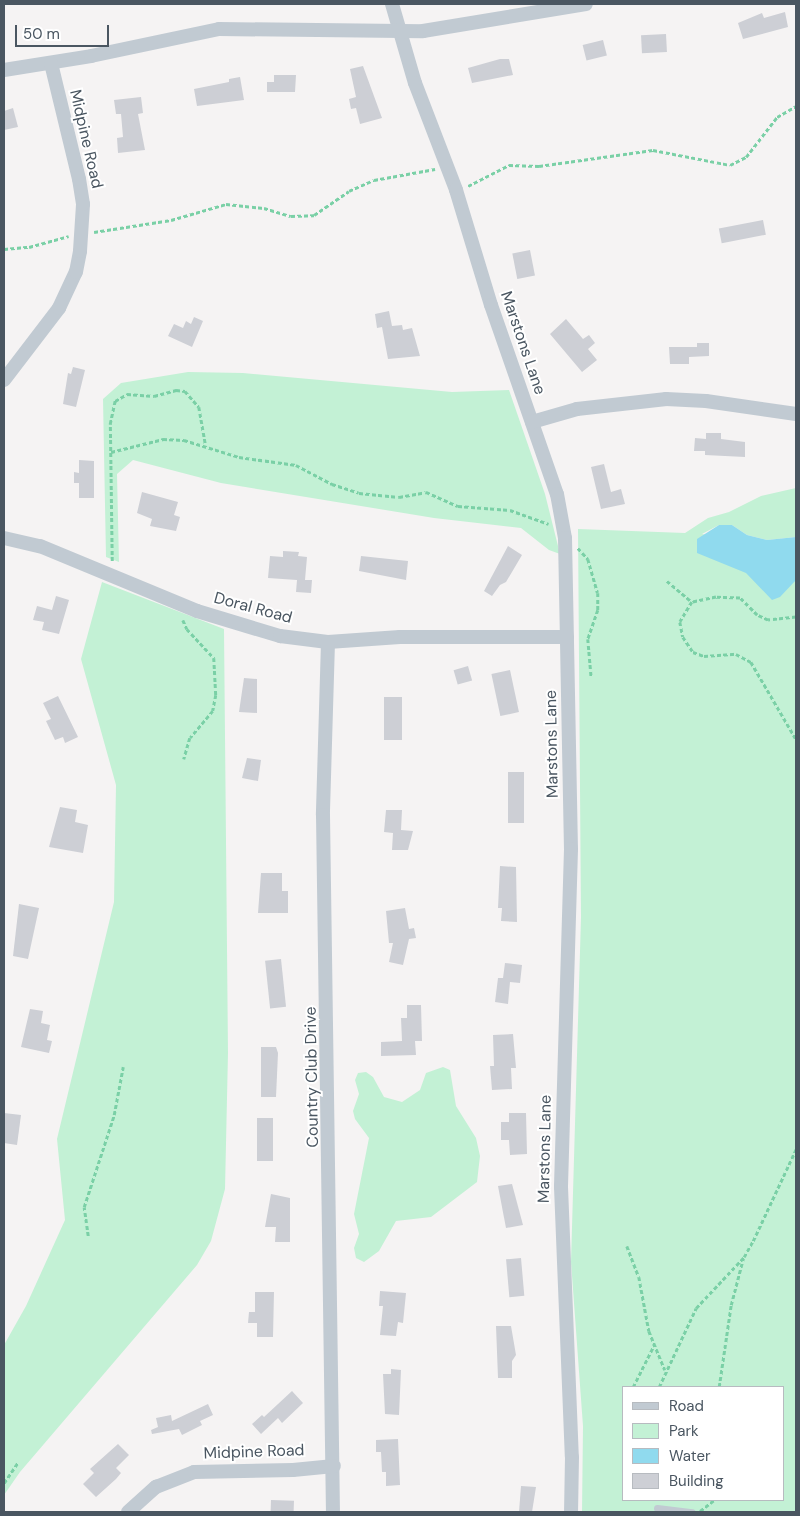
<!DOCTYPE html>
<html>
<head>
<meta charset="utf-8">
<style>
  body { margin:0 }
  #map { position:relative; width:800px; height:1516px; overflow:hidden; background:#f5f3f3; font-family:"DM Sans",sans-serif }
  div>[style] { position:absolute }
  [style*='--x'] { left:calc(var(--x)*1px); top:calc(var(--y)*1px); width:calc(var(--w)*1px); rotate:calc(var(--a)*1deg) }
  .green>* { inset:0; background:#c3f1d5 }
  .water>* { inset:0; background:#90daee }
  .building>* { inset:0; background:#cdcfd5; transform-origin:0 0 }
  .path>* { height:2.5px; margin-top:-1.25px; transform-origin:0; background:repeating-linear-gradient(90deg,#7ad0a6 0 4px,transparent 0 6.5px) }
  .service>* { height:7px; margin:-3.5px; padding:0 3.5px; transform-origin:3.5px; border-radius:3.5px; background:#c1cad2 }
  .minor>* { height:14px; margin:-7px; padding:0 7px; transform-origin:7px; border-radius:7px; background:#c1cad2 }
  span { translate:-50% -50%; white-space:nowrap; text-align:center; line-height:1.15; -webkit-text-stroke:4px #fff; paint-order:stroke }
  .street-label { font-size:16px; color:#4a5661 }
  .frame { position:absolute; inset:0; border:5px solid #4a5661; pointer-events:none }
  .legend { position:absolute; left:622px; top:1386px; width:162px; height:115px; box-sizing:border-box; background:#fff; border:1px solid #b7bbc0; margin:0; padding:6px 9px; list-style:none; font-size:15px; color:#4a5661 }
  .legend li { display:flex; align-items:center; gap:10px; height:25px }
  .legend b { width:25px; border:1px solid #b7bbc0 }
  .scale { position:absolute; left:15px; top:25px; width:94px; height:22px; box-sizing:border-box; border:2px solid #4a5661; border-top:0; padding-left:6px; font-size:15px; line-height:18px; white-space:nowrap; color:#4a5661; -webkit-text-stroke:4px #fff; paint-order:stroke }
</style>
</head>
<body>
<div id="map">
  <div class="green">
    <div style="clip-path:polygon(188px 372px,243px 373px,452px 392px,509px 390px,545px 494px,560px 554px,549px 550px,521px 528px,434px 518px,221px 483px,133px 460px,117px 474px,119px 562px,106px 557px,103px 399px,121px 383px)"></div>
    <div style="clip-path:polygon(evenodd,796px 488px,796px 537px,767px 540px,747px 535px,732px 525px,719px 525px,702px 534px,796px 550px,796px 1512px,582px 1512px,583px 1426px,571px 1262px,581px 917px,578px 529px,685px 533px,708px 518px,729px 512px,761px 496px,796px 488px,624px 1387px,784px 1387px,784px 1500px,624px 1500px,624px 1387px)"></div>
    <div style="clip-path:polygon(102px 582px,224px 629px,228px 1053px,225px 1189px,211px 1241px,197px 1265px,20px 1472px,4px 1495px,4px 1345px,26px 1306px,65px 1220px,57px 1139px,114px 902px,116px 785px,81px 659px)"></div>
    <div style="clip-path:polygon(443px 1067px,450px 1070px,456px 1106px,476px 1138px,480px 1156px,477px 1182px,431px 1217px,396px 1221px,379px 1251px,364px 1262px,356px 1258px,354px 1248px,359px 1234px,354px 1214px,369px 1138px,355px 1119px,353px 1111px,359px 1094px,355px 1080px,358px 1073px,366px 1072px,373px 1077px,384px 1097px,402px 1102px,420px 1090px,426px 1073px)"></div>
  </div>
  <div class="water">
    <div style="clip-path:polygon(719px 525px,732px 525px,747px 535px,767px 540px,796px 537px,796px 580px,780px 597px,772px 600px,746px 573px,697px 553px,697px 539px)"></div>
  </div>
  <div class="building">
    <div style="clip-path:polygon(785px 12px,788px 27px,743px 39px,738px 23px,762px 13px,764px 18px)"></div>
    <div style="left:666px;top:34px;width:18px;height:25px;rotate:87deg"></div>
    <div style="left:603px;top:40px;width:16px;height:21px;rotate:76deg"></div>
    <div style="clip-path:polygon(500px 59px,509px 59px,513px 75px,472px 83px,468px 68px)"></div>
    <div style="clip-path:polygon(363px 66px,382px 118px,360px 124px,356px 108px,351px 109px,349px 99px,356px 97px,350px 69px)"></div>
    <div style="clip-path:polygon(274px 75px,296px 75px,295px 92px,267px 92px,267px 82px,274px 82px)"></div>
    <div style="clip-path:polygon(240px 77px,244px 100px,197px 106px,194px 89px,229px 82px,229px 79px)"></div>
    <div style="clip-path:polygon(141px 97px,143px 113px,138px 114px,145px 150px,118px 153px,117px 138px,123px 137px,121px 114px,116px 114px,114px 100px)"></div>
    <div style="clip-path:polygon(13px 108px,18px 127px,4px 130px,4px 111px)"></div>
    <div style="left:763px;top:220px;width:15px;height:45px;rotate:79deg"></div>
    <div style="left:530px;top:250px;width:26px;height:18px;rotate:79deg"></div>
    <div style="clip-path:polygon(389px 311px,392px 326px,402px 325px,403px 330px,412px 328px,420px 356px,388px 359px,382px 327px,377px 328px,375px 314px)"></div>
    <div style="clip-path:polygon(194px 317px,203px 321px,192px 347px,168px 336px,174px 324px,183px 328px,186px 321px,191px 324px)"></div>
    <div style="clip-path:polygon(566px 319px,583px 339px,589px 335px,595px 343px,588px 349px,597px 360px,582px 372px,550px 334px)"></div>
    <div style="clip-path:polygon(697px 343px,709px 343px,709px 356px,689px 357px,689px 364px,670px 364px,669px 347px,697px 347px)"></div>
    <div style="clip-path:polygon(73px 367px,85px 370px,76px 407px,63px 404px,68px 373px,71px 374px)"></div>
    <div style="clip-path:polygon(706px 433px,721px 433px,721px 439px,745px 442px,745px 457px,705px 455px,705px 451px,694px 451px,695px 438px,706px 439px)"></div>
    <div style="clip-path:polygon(79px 460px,94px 461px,94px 498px,79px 498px,79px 483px,74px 483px,74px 472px,79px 473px)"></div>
    <div style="clip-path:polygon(604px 464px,611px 492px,621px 489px,625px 504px,601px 509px,591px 467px)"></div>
    <div style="clip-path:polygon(142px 492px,178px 502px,174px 515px,180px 517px,176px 531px,150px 526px,152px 519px,137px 513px)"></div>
    <div style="clip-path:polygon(508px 546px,522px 555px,506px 582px,500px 585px,492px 596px,484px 591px)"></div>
    <div style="clip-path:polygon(283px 551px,299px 552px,298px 556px,307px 557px,305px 580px,312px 580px,311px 593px,296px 592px,297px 580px,268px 578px,270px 556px,283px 557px)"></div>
    <div style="clip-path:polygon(361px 556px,408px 561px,406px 580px,359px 571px)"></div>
    <div style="clip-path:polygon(56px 596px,69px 600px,59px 634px,42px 630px,44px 622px,33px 620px,37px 606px,52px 610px)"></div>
    <div style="left:468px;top:666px;width:15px;height:15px;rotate:74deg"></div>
    <div style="left:510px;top:670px;width:43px;height:19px;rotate:78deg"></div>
    <div style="clip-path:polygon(244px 678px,257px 679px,257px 713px,239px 712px)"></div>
    <div style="clip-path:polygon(58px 696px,78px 737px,65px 743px,63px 737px,55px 740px,46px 721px,51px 719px,43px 703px)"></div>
    <div style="left:384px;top:697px;width:18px;height:43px"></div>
    <div style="clip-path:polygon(247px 758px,261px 760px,258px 781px,242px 778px)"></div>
    <div style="left:508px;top:772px;width:16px;height:51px"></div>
    <div style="clip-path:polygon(60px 807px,77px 810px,75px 822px,88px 825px,83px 853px,49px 847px)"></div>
    <div style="clip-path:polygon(386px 810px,402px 810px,401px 830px,413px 831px,408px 850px,392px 850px,393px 833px,384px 832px)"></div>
    <div style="clip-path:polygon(500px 866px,516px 867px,517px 922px,501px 921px,502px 908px,498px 908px)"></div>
    <div style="clip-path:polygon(261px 873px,282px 873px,282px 891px,288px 891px,288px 913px,258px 913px)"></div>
    <div style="clip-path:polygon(19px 904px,39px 908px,28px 959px,13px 956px)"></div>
    <div style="clip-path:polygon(405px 908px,409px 929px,414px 928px,416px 938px,409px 939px,403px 965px,389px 962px,393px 943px,389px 943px,386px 911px)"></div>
    <div style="left:281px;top:959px;width:48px;height:16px;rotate:84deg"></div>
    <div style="clip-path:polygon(505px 963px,522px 965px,520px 983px,510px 982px,508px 1004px,495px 1002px,498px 978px,503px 978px)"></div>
    <div style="clip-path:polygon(407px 1005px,421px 1005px,422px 1041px,415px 1041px,416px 1055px,381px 1056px,381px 1042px,402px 1041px,401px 1018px,407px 1018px)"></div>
    <div style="clip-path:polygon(30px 1009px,43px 1011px,41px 1023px,50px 1025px,47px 1040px,52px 1041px,49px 1053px,21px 1047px)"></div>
    <div style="clip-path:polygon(513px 1034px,516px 1068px,511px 1068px,512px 1089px,492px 1090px,490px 1066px,494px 1066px,493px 1035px)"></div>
    <div style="clip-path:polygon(261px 1047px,276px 1047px,278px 1053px,276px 1097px,261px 1097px)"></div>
    <div style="clip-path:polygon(4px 1113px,21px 1115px,17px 1145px,4px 1143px)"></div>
    <div style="clip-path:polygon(509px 1113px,526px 1113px,527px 1154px,510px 1155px,509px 1140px,501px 1140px,501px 1122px,509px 1122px)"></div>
    <div style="left:257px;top:1118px;width:16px;height:43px"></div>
    <div style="clip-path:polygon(512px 1184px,523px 1225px,506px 1228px,498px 1186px)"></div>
    <div style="clip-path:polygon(271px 1194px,290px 1198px,290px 1242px,275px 1242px,276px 1227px,265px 1227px)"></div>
    <div style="left:521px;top:1258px;width:38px;height:15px;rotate:85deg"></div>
    <div style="clip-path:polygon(380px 1291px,406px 1293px,403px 1323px,398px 1322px,396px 1336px,380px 1335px,383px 1306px,379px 1306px)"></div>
    <div style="clip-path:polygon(255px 1292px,274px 1292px,273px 1337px,257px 1337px,257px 1323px,248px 1323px,249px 1312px,255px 1312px)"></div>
    <div style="clip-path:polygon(496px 1326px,511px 1326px,516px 1355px,512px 1361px,512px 1378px,498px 1378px)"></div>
    <div style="clip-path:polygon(391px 1369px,401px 1370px,399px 1415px,385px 1414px,383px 1374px,391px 1374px)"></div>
    <div style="clip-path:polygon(292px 1391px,303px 1403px,282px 1423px,278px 1418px,261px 1434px,252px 1424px,262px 1415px,264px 1417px)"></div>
    <div style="clip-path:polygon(208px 1404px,213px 1415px,200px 1421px,202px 1425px,182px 1435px,179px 1429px,152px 1434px,151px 1430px,158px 1427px,156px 1418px,171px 1415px,172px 1421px)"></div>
    <div style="clip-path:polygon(398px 1439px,400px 1485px,386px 1486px,386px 1472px,382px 1472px,381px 1452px,376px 1452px,376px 1440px)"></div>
    <div style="clip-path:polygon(118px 1444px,129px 1455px,116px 1468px,121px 1473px,116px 1479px,96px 1497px,83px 1484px,94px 1473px,90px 1469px)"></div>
    <div style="clip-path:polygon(521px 1486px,536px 1487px,532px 1512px,519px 1512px)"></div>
    <div style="left:271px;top:1500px;width:23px;height:12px;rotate:2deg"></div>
  </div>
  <div class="path">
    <div style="--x:468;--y:186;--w:46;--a:-27.1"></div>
    <div style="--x:509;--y:165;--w:30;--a:2"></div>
    <div style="--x:539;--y:166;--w:115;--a:-8"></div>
    <div style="--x:653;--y:150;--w:78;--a:11"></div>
    <div style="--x:730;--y:165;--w:18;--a:-27"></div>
    <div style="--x:746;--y:157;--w:51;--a:-52.2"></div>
    <div style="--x:777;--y:117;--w:22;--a:-30"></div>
    <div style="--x:94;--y:232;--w:78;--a:-8.9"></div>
    <div style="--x:171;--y:220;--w:57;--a:-16.2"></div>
    <div style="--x:226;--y:204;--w:38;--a:6"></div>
    <div style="--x:264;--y:208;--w:28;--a:17"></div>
    <div style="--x:291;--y:216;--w:23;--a:-2"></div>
    <div style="--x:314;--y:215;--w:42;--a:-34.4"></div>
    <div style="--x:349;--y:191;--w:27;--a:-24"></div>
    <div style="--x:374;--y:180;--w:62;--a:-10.2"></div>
    <div style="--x:4;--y:249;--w:25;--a:-5"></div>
    <div style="--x:29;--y:247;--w:41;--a:-15.4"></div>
    <div style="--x:111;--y:452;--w:54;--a:-14"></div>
    <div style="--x:163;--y:439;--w:21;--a:3"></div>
    <div style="--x:184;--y:440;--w:58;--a:17.2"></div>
    <div style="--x:239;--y:457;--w:58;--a:8"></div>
    <div style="--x:296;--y:465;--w:41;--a:27.8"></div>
    <div style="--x:332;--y:484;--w:28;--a:18"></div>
    <div style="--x:359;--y:493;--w:40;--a:5.7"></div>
    <div style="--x:399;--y:497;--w:27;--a:-10"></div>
    <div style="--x:426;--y:492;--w:35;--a:24"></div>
    <div style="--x:458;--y:506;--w:52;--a:4.4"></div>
    <div style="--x:510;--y:510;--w:41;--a:19.7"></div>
    <div style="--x:578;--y:548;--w:15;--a:48"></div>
    <div style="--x:588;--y:559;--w:35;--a:74"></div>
    <div style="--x:598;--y:593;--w:17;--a:90"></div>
    <div style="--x:598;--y:610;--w:31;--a:109"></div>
    <div style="--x:588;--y:639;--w:37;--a:85"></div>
    <div style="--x:112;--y:561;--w:137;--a:-90.8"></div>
    <div style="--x:110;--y:424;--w:24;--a:-78"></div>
    <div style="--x:115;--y:401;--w:14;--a:-30"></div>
    <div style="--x:127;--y:394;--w:27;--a:4"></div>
    <div style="--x:154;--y:396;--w:23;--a:-15"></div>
    <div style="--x:176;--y:390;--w:9;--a:6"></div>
    <div style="--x:185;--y:391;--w:21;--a:49"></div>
    <div style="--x:199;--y:407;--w:40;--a:80"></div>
    <div style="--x:667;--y:581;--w:33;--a:40"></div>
    <div style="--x:796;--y:617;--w:28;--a:174"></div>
    <div style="--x:768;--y:620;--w:12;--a:-156"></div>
    <div style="--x:757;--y:615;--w:24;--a:-135"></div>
    <div style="--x:740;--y:598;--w:24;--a:-178"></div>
    <div style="--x:716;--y:597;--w:25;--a:168"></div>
    <div style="--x:692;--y:602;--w:23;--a:121"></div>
    <div style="--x:680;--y:622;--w:15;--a:79"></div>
    <div style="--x:683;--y:637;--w:18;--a:56"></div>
    <div style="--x:693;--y:652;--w:12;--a:20"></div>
    <div style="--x:704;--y:656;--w:32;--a:-4"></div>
    <div style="--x:736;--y:654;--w:17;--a:28"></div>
    <div style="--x:751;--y:662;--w:89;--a:59.7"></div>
    <div style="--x:183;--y:620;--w:10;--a:66"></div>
    <div style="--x:187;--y:629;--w:40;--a:47"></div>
    <div style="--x:214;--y:658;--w:37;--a:87"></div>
    <div style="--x:216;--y:695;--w:16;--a:101"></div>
    <div style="--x:213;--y:711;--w:35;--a:130"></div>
    <div style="--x:190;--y:738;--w:22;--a:106"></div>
    <div style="--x:88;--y:1236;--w:29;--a:-98"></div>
    <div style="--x:84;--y:1207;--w:97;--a:-71.9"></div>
    <div style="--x:114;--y:1115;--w:49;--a:-79.4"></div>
    <div style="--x:627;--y:1246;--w:33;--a:69"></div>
    <div style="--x:639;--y:1277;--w:55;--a:79.5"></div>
    <div style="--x:649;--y:1331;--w:42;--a:67.7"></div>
    <div style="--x:633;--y:1387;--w:47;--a:-63.4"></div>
    <div style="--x:659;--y:1387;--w:87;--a:-64.9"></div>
    <div style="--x:696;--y:1308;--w:70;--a:-46.7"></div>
    <div style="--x:744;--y:1257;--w:18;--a:-61"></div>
    <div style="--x:753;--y:1241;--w:102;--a:-64.9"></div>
    <div style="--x:719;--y:1387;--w:83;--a:-81.7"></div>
    <div style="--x:731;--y:1305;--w:48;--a:-75.4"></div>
    <div style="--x:4;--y:1483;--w:25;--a:-56"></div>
    <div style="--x:700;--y:1511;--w:18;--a:-38"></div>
  </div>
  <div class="service">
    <div style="--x:657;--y:1508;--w:35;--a:7"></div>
  </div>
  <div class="minor">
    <div style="--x:392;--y:4;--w:82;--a:73.8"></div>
    <div style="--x:415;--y:83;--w:115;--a:69"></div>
    <div style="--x:456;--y:190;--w:120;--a:73.1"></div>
    <div style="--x:491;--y:305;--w:200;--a:70.8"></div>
    <div style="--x:557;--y:494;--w:45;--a:79.7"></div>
    <div style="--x:565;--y:538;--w:311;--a:88.9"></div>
    <div style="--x:571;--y:849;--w:338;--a:91.7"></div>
    <div style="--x:561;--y:1187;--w:270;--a:87.7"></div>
    <div style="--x:572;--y:1457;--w:55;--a:91"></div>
    <div style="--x:4;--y:70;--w:88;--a:-9.1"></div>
    <div style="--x:91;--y:56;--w:131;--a:-11.9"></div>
    <div style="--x:219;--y:29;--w:204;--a:0.6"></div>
    <div style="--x:423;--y:31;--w:165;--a:-9.4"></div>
    <div style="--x:4;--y:380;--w:91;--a:-52.6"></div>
    <div style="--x:59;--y:308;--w:40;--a:-65"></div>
    <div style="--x:76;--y:272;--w:21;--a:-79"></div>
    <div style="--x:80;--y:251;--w:47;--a:-86.3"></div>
    <div style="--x:83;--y:204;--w:25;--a:-99"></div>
    <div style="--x:79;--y:179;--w:119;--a:-103.6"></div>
    <div style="--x:532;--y:422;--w:47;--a:-16.1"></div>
    <div style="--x:577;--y:409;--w:90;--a:-6.4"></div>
    <div style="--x:666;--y:399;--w:40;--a:2.9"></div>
    <div style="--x:706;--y:401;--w:91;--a:8.2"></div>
    <div style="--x:4;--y:538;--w:37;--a:13"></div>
    <div style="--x:40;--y:546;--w:170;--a:22.5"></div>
    <div style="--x:197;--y:611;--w:87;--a:16.8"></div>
    <div style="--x:280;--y:636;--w:48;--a:7.1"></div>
    <div style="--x:328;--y:642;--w:72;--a:-4"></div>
    <div style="--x:400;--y:637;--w:167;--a:0"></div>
    <div style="--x:328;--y:642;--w:173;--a:91.7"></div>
    <div style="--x:323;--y:815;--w:697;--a:89.18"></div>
    <div style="--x:128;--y:1512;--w:38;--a:-42"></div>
    <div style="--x:156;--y:1487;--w:41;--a:-21.5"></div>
    <div style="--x:194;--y:1472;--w:99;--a:-1.2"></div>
    <div style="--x:293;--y:1470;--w:41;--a:-5.6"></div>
  </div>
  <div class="street-label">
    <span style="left:86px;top:139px;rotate:77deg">Midpine Road</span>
    <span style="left:523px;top:343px;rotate:71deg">Marstons Lane</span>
    <span style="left:253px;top:608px;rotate:15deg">Doral Road</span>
    <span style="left:552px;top:744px;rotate:-91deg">Marstons Lane</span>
    <span style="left:312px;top:1077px;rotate:-91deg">Country Club Drive</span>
    <span style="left:545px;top:1149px;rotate:-89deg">Marstons Lane</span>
    <span style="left:254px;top:1452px;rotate:-2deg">Midpine Road</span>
  </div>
  <div class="frame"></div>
  <ul class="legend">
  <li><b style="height:6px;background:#c1cad2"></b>Road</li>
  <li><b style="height:14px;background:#c3f1d5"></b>Park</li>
  <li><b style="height:14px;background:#90daee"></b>Water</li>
  <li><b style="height:14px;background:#cdcfd5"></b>Building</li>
  </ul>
  <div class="scale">50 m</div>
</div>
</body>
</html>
